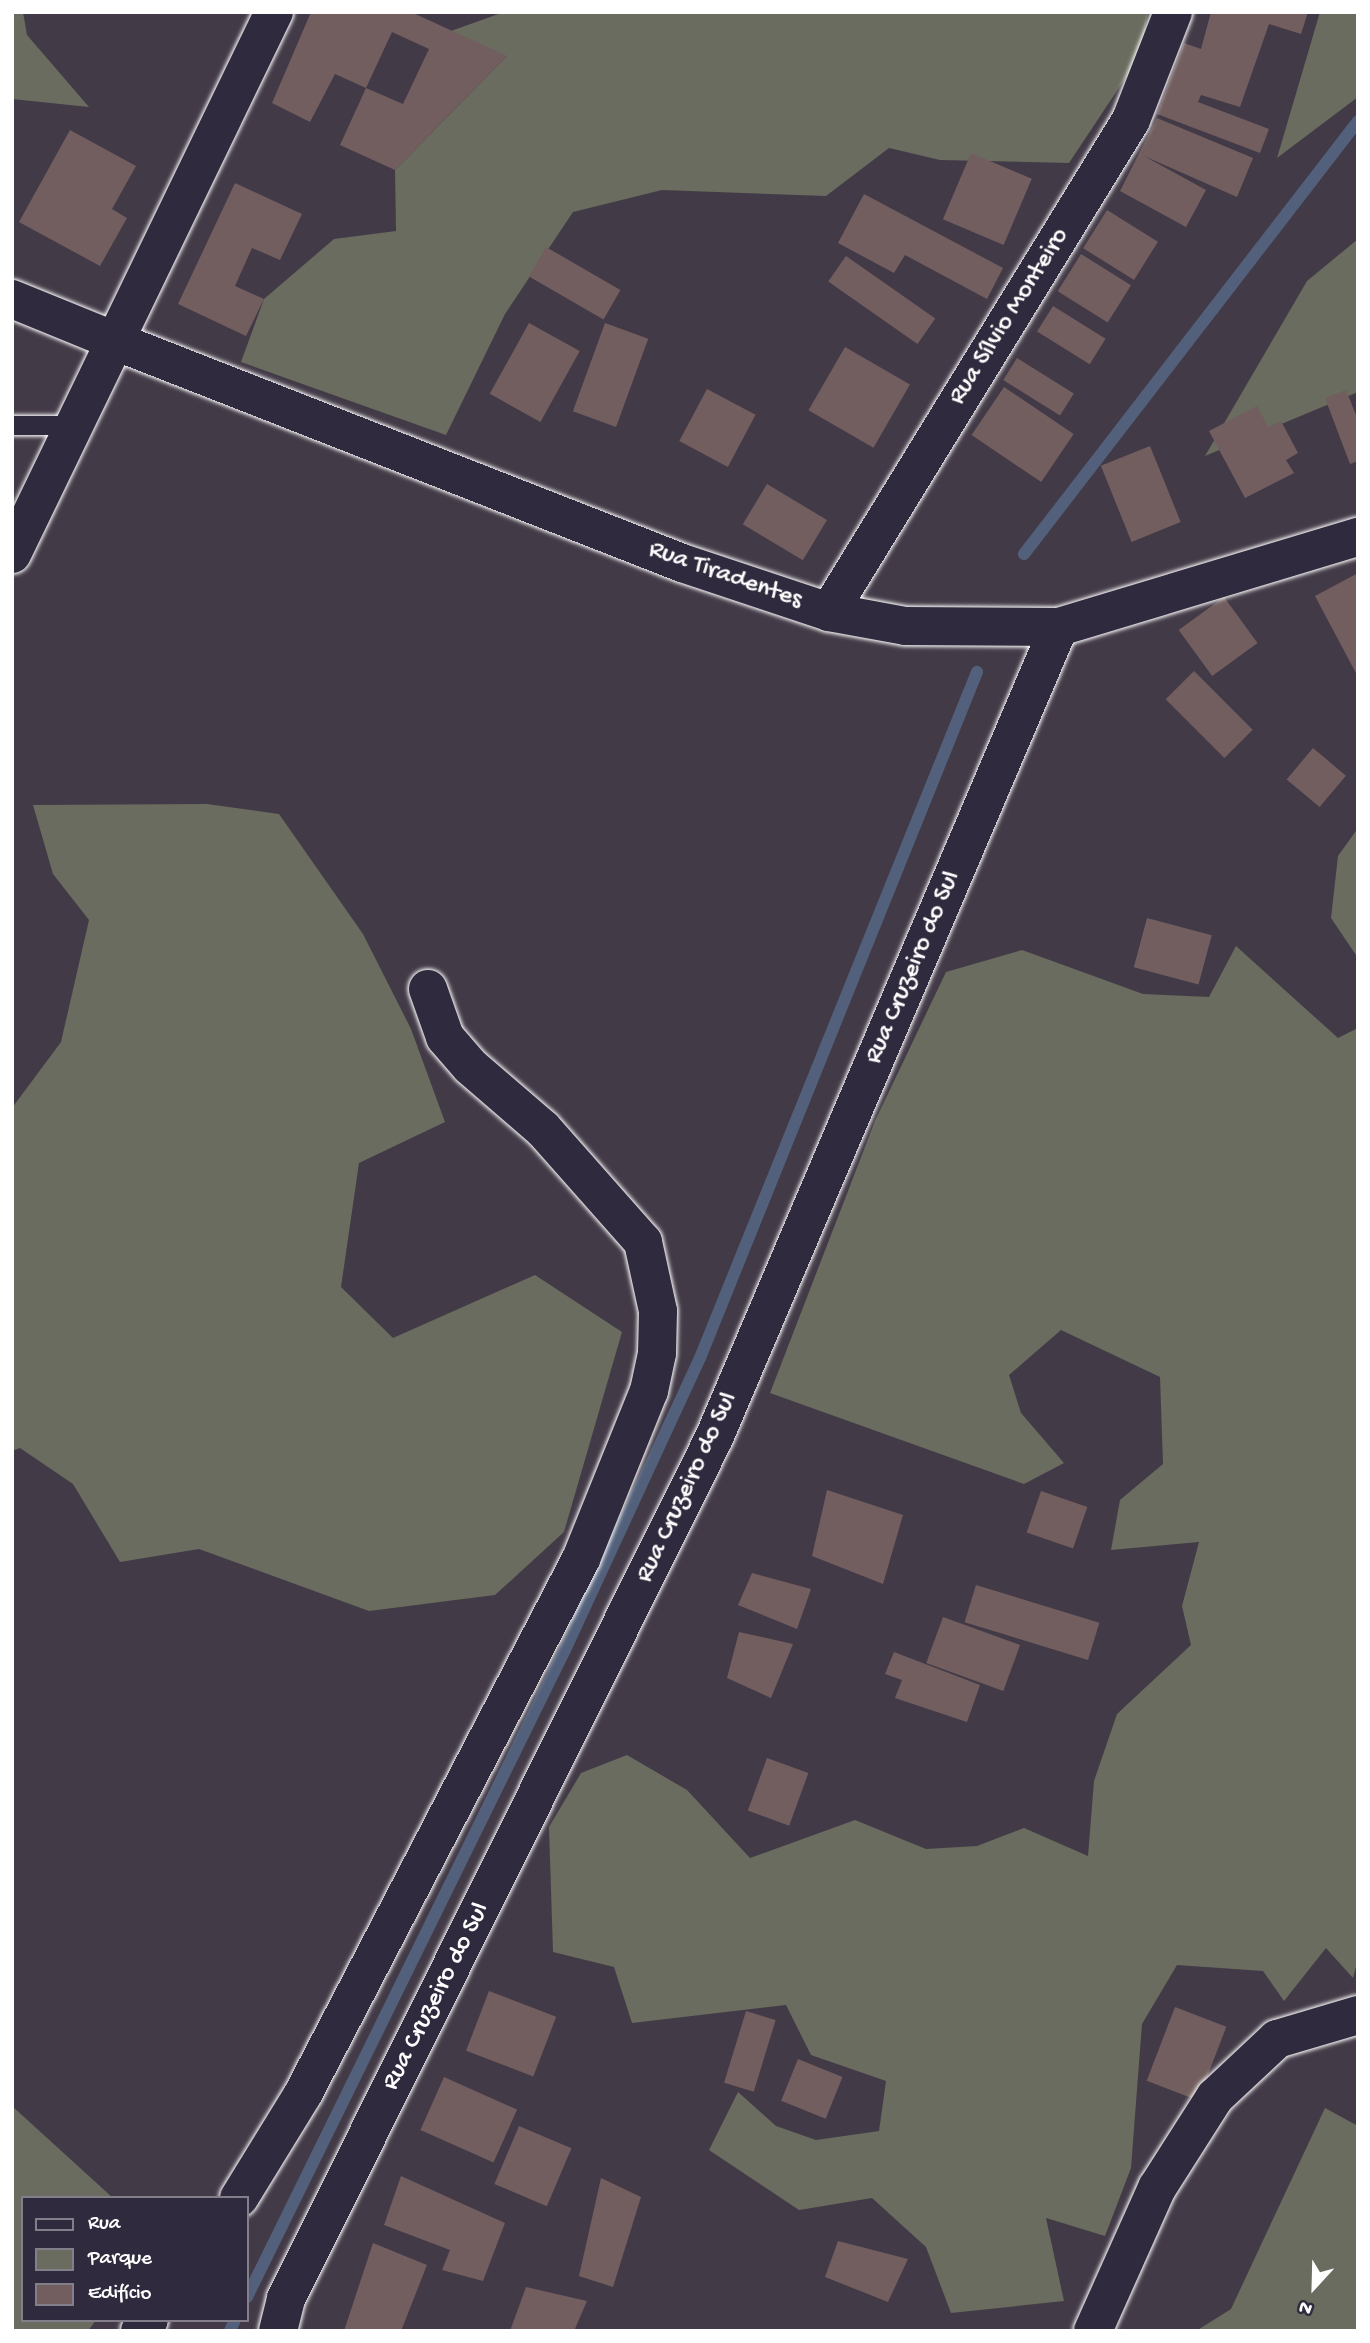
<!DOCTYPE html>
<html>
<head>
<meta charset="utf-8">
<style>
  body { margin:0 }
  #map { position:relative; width:1370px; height:2343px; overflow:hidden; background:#433a47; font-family:"Gochi Hand",sans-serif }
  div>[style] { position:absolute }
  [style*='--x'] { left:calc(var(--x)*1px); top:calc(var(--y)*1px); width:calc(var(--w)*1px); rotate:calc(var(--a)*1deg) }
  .green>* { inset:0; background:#696c5e }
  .stream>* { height:12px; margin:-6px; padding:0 6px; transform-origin:6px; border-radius:6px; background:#52607b }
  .building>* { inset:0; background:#725e5f; transform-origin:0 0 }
  .roads { filter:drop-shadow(0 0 2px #fff) drop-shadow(0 0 2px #fff) }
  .service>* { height:19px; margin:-9.5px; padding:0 9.5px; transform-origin:9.5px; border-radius:9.5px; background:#2f2a3d }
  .minor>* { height:38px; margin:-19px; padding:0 19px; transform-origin:19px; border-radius:19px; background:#2f2a3d }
  .tertiary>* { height:38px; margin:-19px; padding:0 19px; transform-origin:19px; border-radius:19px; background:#2f2a3d }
  .primary>* { height:38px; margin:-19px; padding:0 19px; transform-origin:19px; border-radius:19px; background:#2f2a3d }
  span { translate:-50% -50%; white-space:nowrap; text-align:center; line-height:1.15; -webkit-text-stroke:5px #2f2a3d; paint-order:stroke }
  .street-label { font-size:26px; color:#fff }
  .frame { position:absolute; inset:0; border:14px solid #fff; pointer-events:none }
  .legend { position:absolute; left:21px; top:2196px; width:228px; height:126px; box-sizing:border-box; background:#2f2a3d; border:2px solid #827f8b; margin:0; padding:9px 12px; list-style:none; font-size:21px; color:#fff }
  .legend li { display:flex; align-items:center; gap:14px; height:35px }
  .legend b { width:35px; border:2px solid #827f8b }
  .north { position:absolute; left:1279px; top:2252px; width:70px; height:70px; -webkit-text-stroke:5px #2f2a3d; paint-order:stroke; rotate:202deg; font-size:19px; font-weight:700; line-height:28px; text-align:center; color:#fff }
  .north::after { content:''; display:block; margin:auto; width:24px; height:32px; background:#fff; clip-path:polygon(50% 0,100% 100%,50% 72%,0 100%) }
</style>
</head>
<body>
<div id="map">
  <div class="green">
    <div style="clip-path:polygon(12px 12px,23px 12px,27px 35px,89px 107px,12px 99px)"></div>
    <div style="clip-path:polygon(504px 12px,1148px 12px,1140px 56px,1069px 163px,940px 160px,889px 148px,826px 196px,662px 190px,573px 212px,505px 314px,446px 435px,241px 362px,264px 299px,334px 239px,396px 231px,395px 170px,506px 57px,451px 31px)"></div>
    <div style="clip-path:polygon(1320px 12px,1358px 12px,1358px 97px,1277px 158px)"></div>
    <div style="clip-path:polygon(1358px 239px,1358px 392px,1205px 456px,1307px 281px)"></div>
    <div style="clip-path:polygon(207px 804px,279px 814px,363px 934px,411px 1029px,445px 1122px,359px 1163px,341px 1287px,393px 1338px,535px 1275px,622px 1332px,564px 1532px,495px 1595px,369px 1611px,199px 1549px,120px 1562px,73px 1484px,20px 1448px,12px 1451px,12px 1108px,61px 1042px,89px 920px,53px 874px,33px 805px)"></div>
    <div style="clip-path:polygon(1358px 828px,1358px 958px,1331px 918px,1338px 856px)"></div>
    <div style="clip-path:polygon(1236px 946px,1338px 1038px,1358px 1028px,1358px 1959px,1353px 1978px,1326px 1948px,1284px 2001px,1263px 1971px,1177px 1965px,1142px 2024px,1131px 2168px,1105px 2236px,1046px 2218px,1064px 2301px,951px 2313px,926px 2247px,872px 2198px,799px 2210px,709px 2150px,738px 2092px,776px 2126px,816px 2140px,879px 2131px,886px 2081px,811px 2055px,786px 2005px,632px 2023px,614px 1967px,553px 1952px,549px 1827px,581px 1773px,627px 1755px,687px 1790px,750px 1858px,855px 1820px,926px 1849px,977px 1846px,1024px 1828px,1088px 1856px,1094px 1781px,1117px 1714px,1191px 1645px,1182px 1606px,1199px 1542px,1111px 1550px,1120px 1500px,1163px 1464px,1160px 1377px,1061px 1330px,1009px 1375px,1021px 1413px,1064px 1463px,1024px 1484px,770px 1393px,875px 1121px,946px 972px,1022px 950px,1143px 994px,1209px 997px)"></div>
    <div style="clip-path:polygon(12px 2106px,113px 2198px,23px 2198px,23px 2320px,96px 2320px,88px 2331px,12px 2331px)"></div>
    <div style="clip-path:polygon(1325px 2108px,1358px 2126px,1358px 2331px,1196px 2331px,1231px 2309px)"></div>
  </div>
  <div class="stream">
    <div style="--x:1024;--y:554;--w:547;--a:-52.35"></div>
    <div style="--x:247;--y:2297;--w:721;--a:-63.83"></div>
    <div style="--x:565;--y:1650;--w:322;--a:-65.2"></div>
    <div style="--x:700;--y:1358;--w:740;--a:-68.01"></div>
    <div style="--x:230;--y:2331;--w:12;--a:-66"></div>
  </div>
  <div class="building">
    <div style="clip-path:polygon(evenodd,311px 12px,411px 12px,507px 56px,395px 170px,340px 145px,366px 88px,335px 74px,310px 122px,272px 103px,311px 12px,392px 32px,429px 49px,403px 104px,366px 88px,392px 32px)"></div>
    <div style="clip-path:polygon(1211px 12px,1308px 12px,1301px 34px,1269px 24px,1240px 107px,1201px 95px,1198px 102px,1269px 129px,1260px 153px,1157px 114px,1184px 43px,1201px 49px)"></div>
    <div style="clip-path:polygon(1157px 118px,1253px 158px,1237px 197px,1144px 156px,1206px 190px,1186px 227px,1120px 191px)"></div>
    <div style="clip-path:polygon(70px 130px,136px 166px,112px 209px,127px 218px,100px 266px,19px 222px)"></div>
    <div style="left:971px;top:153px;width:66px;height:72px;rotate:23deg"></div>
    <div style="clip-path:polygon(235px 183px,302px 214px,280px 260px,252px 248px,235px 286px,264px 299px,246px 336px,178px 304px)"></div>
    <div style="clip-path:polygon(864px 194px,1003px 268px,987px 299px,905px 255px,894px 273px,838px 243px)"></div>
    <div style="left:1107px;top:210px;width:60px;height:45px;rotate:32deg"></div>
    <div style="left:546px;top:247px;width:86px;height:34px;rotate:30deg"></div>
    <div style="left:1081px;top:254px;width:59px;height:44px;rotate:32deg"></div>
    <div style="left:846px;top:256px;width:109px;height:31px;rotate:35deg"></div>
    <div style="left:1053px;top:306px;width:62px;height:30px;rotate:32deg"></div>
    <div style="left:529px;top:323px;width:58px;height:81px;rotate:29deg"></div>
    <div style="left:605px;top:323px;width:46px;height:94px;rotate:20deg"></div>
    <div style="left:845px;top:347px;width:75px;height:73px;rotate:30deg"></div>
    <div style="left:1017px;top:358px;width:67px;height:26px;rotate:32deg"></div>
    <div style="left:1004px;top:387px;width:84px;height:58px;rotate:34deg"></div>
    <div style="left:707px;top:389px;width:55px;height:59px;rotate:28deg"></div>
    <div style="clip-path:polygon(1346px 390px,1358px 420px,1358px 461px,1350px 464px,1325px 398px)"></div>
    <div style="clip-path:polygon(1257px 406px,1268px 427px,1281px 421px,1298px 453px,1286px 460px,1294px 473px,1245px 498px,1209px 431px)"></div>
    <div style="left:1150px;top:446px;width:82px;height:53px;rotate:68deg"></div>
    <div style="left:767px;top:484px;width:70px;height:47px;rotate:31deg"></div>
    <div style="clip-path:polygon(1358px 573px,1358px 677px,1315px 596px)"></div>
    <div style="left:1224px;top:597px;width:57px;height:56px;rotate:54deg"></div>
    <div style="left:1194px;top:671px;width:83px;height:40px;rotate:45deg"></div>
    <div style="left:1313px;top:748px;width:43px;height:41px;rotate:40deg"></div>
    <div style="left:1147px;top:918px;width:67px;height:51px;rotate:15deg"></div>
    <div style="clip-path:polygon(827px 1490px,903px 1515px,883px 1584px,812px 1556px)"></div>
    <div style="left:1041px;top:1491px;width:49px;height:44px;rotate:19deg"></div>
    <div style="clip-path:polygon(752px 1573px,811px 1589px,797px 1629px,738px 1605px)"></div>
    <div style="left:976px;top:1585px;width:129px;height:39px;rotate:17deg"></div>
    <div style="left:943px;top:1617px;width:82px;height:49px;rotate:20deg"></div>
    <div style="clip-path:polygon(739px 1632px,793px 1644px,771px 1698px,727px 1678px)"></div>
    <div style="clip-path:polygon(894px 1652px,980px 1685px,967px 1722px,895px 1698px,902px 1680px,885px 1674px)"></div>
    <div style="left:767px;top:1758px;width:44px;height:56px;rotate:20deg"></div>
    <div style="left:489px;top:1991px;width:72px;height:64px;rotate:21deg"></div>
    <div style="left:1175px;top:2007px;width:55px;height:79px;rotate:21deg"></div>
    <div style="left:746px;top:2011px;width:31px;height:75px;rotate:17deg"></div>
    <div style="left:798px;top:2059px;width:48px;height:45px;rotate:22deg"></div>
    <div style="left:444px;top:2077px;width:80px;height:58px;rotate:24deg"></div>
    <div style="left:519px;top:2126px;width:57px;height:63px;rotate:23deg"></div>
    <div style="clip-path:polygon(401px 2176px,505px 2223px,483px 2281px,442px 2270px,450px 2250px,384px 2225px)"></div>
    <div style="clip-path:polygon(601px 2178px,641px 2197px,613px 2287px,579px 2276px)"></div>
    <div style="clip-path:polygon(838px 2241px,908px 2259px,888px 2302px,825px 2277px)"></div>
    <div style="clip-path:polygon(373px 2243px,427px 2265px,401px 2331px,344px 2331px)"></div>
    <div style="clip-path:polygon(526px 2287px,587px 2301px,574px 2331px,510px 2331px)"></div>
  </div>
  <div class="roads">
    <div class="service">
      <div style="--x:12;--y:425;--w:62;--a:0"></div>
    </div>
    <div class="minor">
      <div style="--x:115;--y:341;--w:609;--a:21.38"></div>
      <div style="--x:682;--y:563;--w:155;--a:18.4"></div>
      <div style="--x:829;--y:612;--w:77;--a:10.4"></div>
      <div style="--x:905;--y:626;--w:154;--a:0.4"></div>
      <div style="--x:1059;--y:627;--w:312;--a:-16.8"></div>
      <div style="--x:829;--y:612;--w:577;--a:-58.46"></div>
      <div style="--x:1131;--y:120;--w:116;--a:-68.7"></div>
      <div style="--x:239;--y:2198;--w:122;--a:-58.4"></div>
      <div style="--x:303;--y:2094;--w:603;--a:-62.54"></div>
      <div style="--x:581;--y:1559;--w:181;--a:-68"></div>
      <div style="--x:649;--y:1391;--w:39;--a:-78"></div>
      <div style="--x:657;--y:1353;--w:42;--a:-88.6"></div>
      <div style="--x:658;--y:1311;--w:71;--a:-102.3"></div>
      <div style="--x:643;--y:1242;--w:151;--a:-131.5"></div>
      <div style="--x:543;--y:1129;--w:96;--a:-139.2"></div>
      <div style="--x:470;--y:1066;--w:38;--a:-131"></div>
      <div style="--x:445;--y:1037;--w:51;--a:-109.5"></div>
      <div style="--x:140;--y:2331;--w:14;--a:-51"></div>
      <div style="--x:278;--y:2331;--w:33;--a:-76"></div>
      <div style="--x:286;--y:2299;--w:962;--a:-63.57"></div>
      <div style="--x:714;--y:1438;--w:881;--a:-66.96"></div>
      <div style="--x:1093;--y:2331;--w:157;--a:-65.9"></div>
      <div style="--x:1157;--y:2188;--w:108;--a:-57.5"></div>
      <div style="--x:1215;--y:2097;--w:85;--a:-43.1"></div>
      <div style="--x:1277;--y:2039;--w:84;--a:-16.5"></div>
    </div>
    <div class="tertiary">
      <div style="--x:12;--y:299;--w:111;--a:22.2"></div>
    </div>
    <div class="primary">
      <div style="--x:12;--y:554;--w:602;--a:-64.2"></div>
    </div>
  </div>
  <div class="street-label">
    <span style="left:1010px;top:317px;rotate:-58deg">Rua Sílvio Monteiro</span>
    <span style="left:725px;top:576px;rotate:19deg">Rua Tiradentes</span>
    <span style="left:914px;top:968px;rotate:-67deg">Rua Cruzeiro do Sul</span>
    <span style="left:688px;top:1488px;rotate:-65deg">Rua Cruzeiro do Sul</span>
    <span style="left:437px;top:1997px;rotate:-63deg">Rua Cruzeiro do Sul</span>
  </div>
  <div class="frame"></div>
  <ul class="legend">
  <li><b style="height:9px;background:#2f2a3d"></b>Rua</li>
  <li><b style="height:19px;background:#696c5e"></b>Parque</li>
  <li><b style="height:19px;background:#725e5f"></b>Edifício</li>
  </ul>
  <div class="north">N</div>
</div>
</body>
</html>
